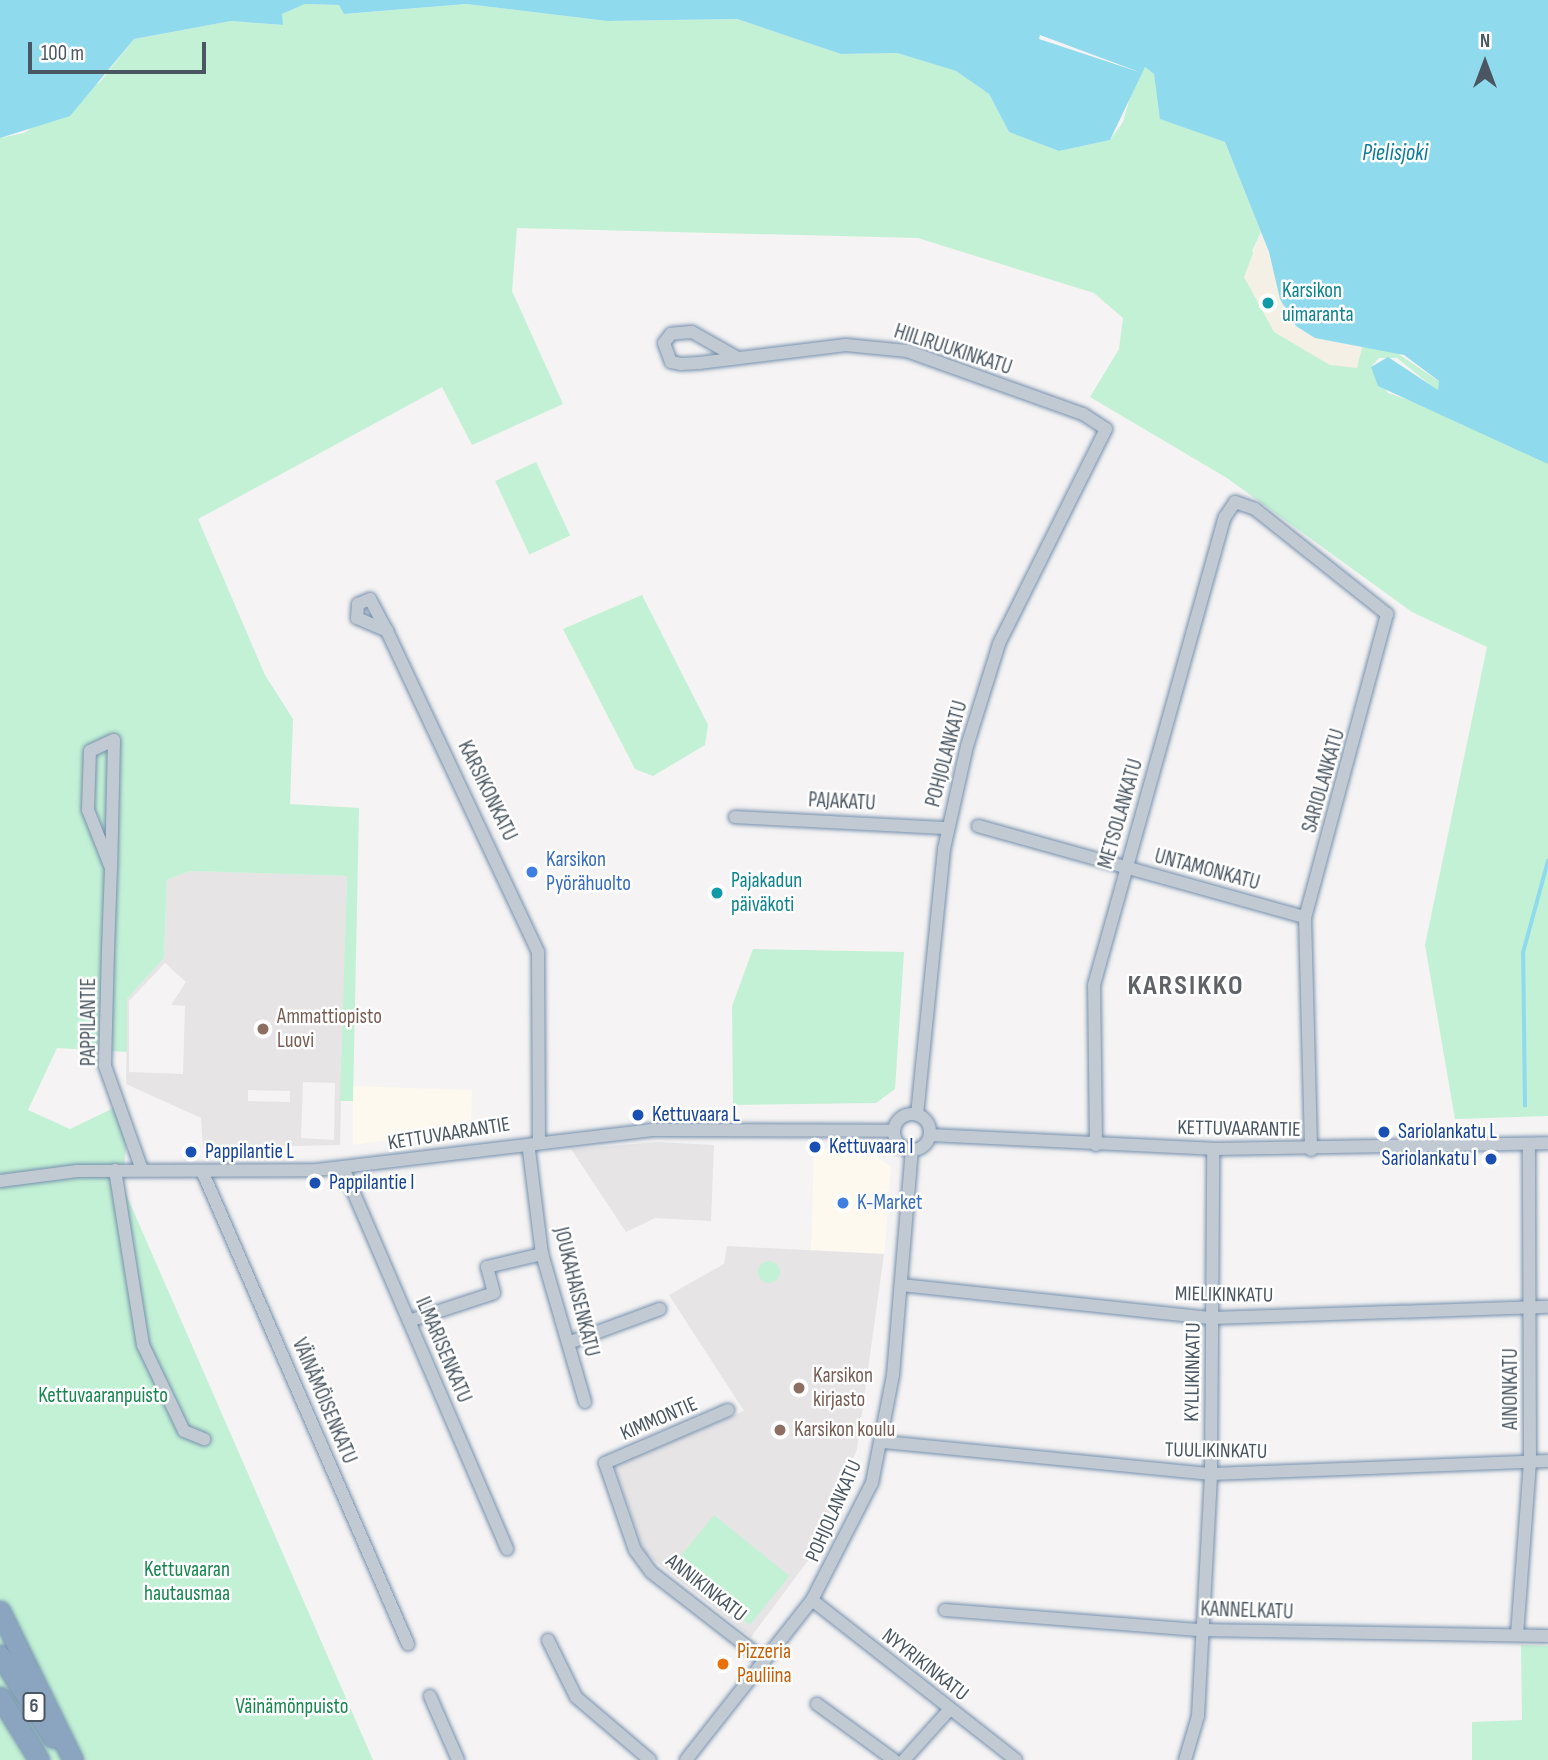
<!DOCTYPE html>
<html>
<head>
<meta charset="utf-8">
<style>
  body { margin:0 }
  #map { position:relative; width:1548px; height:1760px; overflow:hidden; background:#f5f3f3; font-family:"Sofia Sans Condensed",sans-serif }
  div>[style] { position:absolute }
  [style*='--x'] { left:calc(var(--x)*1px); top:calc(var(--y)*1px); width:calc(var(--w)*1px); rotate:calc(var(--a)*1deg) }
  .commercial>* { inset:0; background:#fdf9ef }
  .education>* { inset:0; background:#e6e4e5 }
  .green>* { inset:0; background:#c3f1d5; transform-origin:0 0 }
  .round { border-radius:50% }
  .sand>* { inset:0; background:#f5f0e5 }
  .water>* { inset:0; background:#90daee }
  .pier>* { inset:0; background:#f5f3f3 }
  .stream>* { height:3.5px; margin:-1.75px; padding:0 1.75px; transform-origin:1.75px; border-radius:1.75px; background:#90daee }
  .roads { filter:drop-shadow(0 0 2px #7690ad) drop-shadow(0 0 2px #7690ad) }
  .minor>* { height:12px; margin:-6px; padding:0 6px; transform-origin:6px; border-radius:6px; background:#c1cad2 }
  .minor>.ring { margin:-6px; padding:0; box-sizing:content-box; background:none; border:12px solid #c1cad2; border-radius:50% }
  .highway>* { height:19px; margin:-9.5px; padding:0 9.5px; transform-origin:9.5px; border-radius:9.5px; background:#8ba5c1 }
  .dots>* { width:19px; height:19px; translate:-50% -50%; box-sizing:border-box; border:4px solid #fff; border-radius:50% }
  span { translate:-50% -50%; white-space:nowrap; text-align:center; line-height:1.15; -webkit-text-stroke:5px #fff; paint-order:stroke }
  .shield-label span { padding:2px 5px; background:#fff; border:2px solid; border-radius:5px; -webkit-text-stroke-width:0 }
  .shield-label { font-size:19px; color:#4a5661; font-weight:700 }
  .culture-label { font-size:21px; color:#0d838f }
  .left { translate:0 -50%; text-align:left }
  .street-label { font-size:21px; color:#4a5661 }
  .shop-label { font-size:21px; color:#366cbe }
  .education-label { font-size:21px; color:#785e54 }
  .transit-label { font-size:21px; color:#164399 }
  .right { translate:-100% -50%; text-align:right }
  .park-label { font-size:21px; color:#17864f }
  .food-label { font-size:21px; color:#c56008 }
  .water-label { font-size:23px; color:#0c7c9b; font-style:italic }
  .district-label { font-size:28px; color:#5f6368; font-weight:700; letter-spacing:2px }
  .north { position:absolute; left:1450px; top:28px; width:70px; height:70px; -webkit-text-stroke:5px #fff; paint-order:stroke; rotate:0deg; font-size:19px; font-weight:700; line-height:28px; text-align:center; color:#4a5661 }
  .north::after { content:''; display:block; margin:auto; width:24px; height:32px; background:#4a5661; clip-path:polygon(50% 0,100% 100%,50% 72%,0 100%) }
  .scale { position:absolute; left:28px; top:42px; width:178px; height:32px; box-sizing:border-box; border:4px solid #4a5661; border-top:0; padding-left:9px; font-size:21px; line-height:24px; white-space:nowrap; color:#4a5661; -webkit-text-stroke:5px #fff; paint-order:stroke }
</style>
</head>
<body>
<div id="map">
  <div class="commercial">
    <div style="clip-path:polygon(353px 1086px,472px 1090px,471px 1129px,353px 1145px)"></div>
    <div style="clip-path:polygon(814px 1149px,869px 1151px,891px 1167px,884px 1254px,811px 1250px)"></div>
  </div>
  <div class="education">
    <div style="clip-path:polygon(evenodd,190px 871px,347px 876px,340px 1145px,203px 1148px,201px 1118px,126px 1084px,127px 999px,164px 958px,167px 880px,190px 871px,165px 963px,186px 982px,171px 1005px,185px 1006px,183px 1074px,129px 1072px,129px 1001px,165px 963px,190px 871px,303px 1082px,335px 1083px,334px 1140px,301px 1138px,303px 1082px,190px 871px,248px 1090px,290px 1091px,290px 1102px,248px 1101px,248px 1090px)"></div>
    <div style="clip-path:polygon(658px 1142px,714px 1145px,711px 1221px,655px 1218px,626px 1232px,571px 1149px)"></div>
    <div style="clip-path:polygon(727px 1246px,884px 1254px,857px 1449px,810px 1558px,751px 1637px,645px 1553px,614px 1466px,744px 1411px,669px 1295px,724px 1264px)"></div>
  </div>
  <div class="green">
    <div style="clip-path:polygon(305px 4px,340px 5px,345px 14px,466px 4px,607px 21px,737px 19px,841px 54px,897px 53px,956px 71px,989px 94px,1009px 132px,1059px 151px,1110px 140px,1123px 122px,1136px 76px,1145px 67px,1154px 74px,1161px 119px,1225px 142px,1261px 232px,1252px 251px,1357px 361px,1363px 344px,1394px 351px,1440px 382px,1438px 391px,1397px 358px,1379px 358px,1371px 367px,1388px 393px,1444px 412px,1548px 464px,1548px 1116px,1455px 1119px,1425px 945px,1487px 647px,1412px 612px,1227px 478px,1090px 397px,1119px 349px,1123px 318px,1094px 293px,918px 238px,517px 228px,512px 291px,563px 404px,472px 445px,442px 387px,198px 519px,265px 675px,293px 719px,290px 804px,359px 808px,353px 1101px,340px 1101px,347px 876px,190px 871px,167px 880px,164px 958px,127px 999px,127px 1052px,57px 1048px,28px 1110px,70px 1129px,120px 1105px,126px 1148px,122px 1185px,373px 1760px,0 1760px,0 138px,24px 133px,100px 82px,134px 39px,231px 21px,282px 25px,282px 14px)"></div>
    <div style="left:536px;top:462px;width:81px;height:45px;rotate:65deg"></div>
    <div style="clip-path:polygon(642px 595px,708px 725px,705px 745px,653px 776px,635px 769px,563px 629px)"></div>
    <div style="clip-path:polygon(753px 949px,904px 952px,895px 1089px,876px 1103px,733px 1105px,732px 1006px)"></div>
    <div class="round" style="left:758px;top:1261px;width:22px;height:22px"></div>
    <div style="left:714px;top:1515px;width:97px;height:63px;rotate:39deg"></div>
    <div style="clip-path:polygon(1521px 1645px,1548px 1646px,1548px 1760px,1472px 1760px,1472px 1722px,1522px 1720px)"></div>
  </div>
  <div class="sand">
    <div style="clip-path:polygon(1261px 232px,1289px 317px,1315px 337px,1363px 344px,1357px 368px,1330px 365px,1274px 332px,1244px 277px)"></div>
  </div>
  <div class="water">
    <div style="clip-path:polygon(0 0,1548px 0,1548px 464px,1378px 386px,1371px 367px,1388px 357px,1438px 390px,1439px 381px,1404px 355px,1315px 338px,1296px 326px,1280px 299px,1269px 252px,1225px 142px,1160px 119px,1154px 74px,1145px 67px,1110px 140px,1059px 151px,1009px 132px,989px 94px,956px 71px,897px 53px,841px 54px,737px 19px,607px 21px,466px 4px,344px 14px,339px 5px,305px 4px,282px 14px,283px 25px,231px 21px,134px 39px,70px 116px,0 138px)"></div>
  </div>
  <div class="pier">
    <div style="clip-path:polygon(1040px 35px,1142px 73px,1039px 39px)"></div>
  </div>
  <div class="stream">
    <div style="--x:1525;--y:1106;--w:153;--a:-90.7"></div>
    <div style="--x:1523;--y:953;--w:95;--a:-74.8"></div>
  </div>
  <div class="roads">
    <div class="minor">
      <div style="--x:738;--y:358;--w:53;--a:-150.5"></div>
      <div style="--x:692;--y:332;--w:21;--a:175"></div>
      <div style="--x:671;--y:334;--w:11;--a:128"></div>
      <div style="--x:664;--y:343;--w:20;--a:70"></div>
      <div style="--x:671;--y:362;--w:10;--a:11"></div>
      <div style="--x:681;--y:364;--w:18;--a:-3"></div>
      <div style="--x:699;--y:363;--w:148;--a:-7"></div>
      <div style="--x:846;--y:345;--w:61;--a:5.6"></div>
      <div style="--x:907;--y:351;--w:187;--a:19.7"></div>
      <div style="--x:1083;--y:414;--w:27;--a:33"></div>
      <div style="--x:1106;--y:429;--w:240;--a:116.5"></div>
      <div style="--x:999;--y:644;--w:107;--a:107.4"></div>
      <div style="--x:967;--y:746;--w:106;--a:102.6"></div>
      <div style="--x:944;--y:849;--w:267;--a:95.8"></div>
      <div style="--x:387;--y:631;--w:36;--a:-118"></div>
      <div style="--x:370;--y:599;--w:13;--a:157"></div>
      <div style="--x:358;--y:604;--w:14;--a:94"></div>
      <div style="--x:357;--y:618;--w:33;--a:23"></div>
      <div style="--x:387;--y:631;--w:355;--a:64.8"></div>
      <div style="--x:538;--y:952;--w:187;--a:89.7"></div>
      <div style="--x:735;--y:817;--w:213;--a:3"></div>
      <div style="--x:978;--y:826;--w:339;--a:15.6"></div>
      <div style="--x:111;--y:868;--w:62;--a:-111.6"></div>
      <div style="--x:88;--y:810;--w:59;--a:-88.1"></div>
      <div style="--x:90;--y:751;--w:26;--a:-25"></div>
      <div style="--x:114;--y:740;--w:128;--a:91.3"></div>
      <div style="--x:111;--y:868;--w:82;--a:92.1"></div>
      <div style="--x:108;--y:950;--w:116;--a:91.5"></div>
      <div style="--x:105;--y:1066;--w:110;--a:70.4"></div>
      <div class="ring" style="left:894px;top:1114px;width:24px;height:24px"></div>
      <div style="--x:930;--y:1135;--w:283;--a:2.8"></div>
      <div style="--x:1213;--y:1149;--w:335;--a:-1"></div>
      <div style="--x:1096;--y:1145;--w:160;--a:-90.7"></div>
      <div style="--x:1094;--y:985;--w:486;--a:-74.4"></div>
      <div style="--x:1225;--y:517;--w:18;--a:-56"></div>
      <div style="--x:1235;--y:502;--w:21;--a:19"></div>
      <div style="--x:1255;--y:509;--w:169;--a:38.5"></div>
      <div style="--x:1387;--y:614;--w:314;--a:105.1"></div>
      <div style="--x:1305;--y:917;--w:233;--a:88.5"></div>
      <div style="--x:529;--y:1150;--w:105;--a:82.9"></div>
      <div style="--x:542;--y:1254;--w:154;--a:73.8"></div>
      <div style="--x:343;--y:1168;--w:415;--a:66.7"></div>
      <div style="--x:115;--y:1170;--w:177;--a:80.9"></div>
      <div style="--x:143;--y:1345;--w:95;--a:64.5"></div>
      <div style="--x:184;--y:1431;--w:22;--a:22"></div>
      <div style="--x:203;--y:1173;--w:514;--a:66.48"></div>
      <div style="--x:0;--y:1181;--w:78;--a:-7.4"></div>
      <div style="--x:77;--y:1171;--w:240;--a:-0.2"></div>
      <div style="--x:317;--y:1170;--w:336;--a:-6.8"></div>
      <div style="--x:651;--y:1130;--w:243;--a:0.2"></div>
      <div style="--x:901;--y:1285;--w:313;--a:6.1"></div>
      <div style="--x:1212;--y:1318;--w:336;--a:-1.9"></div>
      <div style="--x:409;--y:1321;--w:89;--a:-18.2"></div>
      <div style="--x:494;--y:1293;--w:27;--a:-105"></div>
      <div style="--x:487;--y:1267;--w:57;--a:-13.3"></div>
      <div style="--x:568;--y:1343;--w:98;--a:-20.3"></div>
      <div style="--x:728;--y:1410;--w:134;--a:156.7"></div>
      <div style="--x:605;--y:1463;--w:92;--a:71"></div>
      <div style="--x:635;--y:1550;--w:27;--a:54"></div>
      <div style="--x:651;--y:1572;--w:142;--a:37.8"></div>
      <div style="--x:884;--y:1442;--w:329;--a:5.6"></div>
      <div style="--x:1211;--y:1474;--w:337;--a:-2.2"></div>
      <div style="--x:812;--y:1600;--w:259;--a:38.1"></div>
      <div style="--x:945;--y:1610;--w:257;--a:4.5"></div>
      <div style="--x:1201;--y:1630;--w:347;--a:1"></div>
      <div style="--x:1517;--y:1635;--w:174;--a:-85.7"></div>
      <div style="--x:1530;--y:1461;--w:317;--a:-90.2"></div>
      <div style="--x:548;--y:1640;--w:64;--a:63.8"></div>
      <div style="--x:576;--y:1697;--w:97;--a:40.4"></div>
      <div style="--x:430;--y:1696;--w:70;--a:66.4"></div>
      <div style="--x:817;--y:1704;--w:95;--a:36"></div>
      <div style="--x:686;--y:1760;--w:204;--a:-51.8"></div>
      <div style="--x:812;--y:1600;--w:131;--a:-62.9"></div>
      <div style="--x:872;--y:1483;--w:110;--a:-79"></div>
      <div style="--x:893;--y:1375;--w:226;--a:-85.2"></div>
      <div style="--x:904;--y:1760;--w:69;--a:-48"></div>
      <div style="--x:1185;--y:1760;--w:46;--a:-73.5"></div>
      <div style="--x:1198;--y:1716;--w:242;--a:-86.9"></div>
      <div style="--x:1211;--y:1474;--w:325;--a:-89.6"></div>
    </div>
    <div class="highway">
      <div style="--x:0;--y:1611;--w:166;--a:63.9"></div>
      <div style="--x:0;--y:1655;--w:98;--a:57.4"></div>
      <div style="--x:0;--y:1697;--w:74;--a:58.2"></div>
    </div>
  </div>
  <div class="dots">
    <div style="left:1268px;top:303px;background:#0f9aa8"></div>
    <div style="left:532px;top:872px;background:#3f7fe0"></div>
    <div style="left:717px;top:893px;background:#0f9aa8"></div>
    <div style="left:263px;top:1029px;background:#8d6e63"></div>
    <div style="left:638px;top:1115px;background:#1a4fb4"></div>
    <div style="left:1384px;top:1132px;background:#1a4fb4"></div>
    <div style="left:815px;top:1147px;background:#1a4fb4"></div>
    <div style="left:191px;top:1152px;background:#1a4fb4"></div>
    <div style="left:1491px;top:1159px;background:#1a4fb4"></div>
    <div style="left:315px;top:1183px;background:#1a4fb4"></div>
    <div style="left:843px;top:1203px;background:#3f7fe0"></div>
    <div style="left:799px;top:1388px;background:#8d6e63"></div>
    <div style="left:780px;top:1430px;background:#8d6e63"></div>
    <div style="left:723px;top:1664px;background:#e8710a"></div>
  </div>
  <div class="shield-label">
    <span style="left:34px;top:1707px">6</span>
  </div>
  <div class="culture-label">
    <span class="left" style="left:1282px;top:303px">Karsikon<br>uimaranta</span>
    <span class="left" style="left:731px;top:893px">Pajakadun<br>päiväkoti</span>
  </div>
  <div class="street-label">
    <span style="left:953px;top:350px;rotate:18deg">HIILIRUUKINKATU</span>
    <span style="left:947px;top:754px;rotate:-75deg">POHJOLANKATU</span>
    <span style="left:1324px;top:781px;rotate:-74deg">SARIOLANKATU</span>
    <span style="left:487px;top:791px;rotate:64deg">KARSIKONKATU</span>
    <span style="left:842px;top:802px;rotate:3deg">PAJAKATU</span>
    <span style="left:1121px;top:814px;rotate:-74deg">METSOLANKATU</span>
    <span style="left:1207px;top:870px;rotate:15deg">UNTAMONKATU</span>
    <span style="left:89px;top:1022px;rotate:-90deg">PAPPILANTIE</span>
    <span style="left:1239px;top:1129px;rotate:1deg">KETTUVAARANTIE</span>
    <span style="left:449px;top:1134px;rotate:-9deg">KETTUVAARANTIE</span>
    <span style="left:576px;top:1292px;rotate:76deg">JOUKAHAISENKATU</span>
    <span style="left:1224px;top:1295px;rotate:1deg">MIELIKINKATU</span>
    <span style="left:443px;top:1350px;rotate:67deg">ILMARISENKATU</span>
    <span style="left:1193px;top:1372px;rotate:-89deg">KYLLIKINKATU</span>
    <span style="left:1511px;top:1389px;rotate:-90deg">AINONKATU</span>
    <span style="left:324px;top:1401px;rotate:67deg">VÄINÄMÖISENKATU</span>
    <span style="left:659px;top:1419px;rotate:-23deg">KIMMONTIE</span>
    <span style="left:1216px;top:1451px;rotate:1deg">TUULIKINKATU</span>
    <span style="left:834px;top:1511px;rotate:-66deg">POHJOLANKATU</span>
    <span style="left:706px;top:1588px;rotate:38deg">ANNIKINKATU</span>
    <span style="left:1247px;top:1611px;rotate:2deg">KANNELKATU</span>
    <span style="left:925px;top:1665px;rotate:38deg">NYYRIKINKATU</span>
  </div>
  <div class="shop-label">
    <span class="left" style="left:546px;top:872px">Karsikon<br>Pyörähuolto</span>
    <span class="left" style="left:857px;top:1203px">K-Market</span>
  </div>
  <div class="education-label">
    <span class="left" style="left:277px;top:1029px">Ammattiopisto<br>Luovi</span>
    <span class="left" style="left:813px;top:1388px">Karsikon<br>kirjasto</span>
    <span class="left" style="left:794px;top:1430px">Karsikon koulu</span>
  </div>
  <div class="transit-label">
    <span class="left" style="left:652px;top:1115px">Kettuvaara L</span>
    <span class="left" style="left:1398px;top:1132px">Sariolankatu L</span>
    <span class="left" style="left:829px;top:1147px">Kettuvaara I</span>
    <span class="left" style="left:205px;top:1152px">Pappilantie L</span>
    <span class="right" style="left:1477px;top:1159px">Sariolankatu I</span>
    <span class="left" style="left:329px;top:1183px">Pappilantie I</span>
  </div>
  <div class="park-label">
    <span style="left:103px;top:1396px">Kettuvaaranpuisto</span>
    <span style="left:187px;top:1582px">Kettuvaaran<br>hautausmaa</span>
    <span style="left:292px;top:1707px">Väinämönpuisto</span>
  </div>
  <div class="food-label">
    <span class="left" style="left:737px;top:1664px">Pizzeria<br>Pauliina</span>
  </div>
  <div class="water-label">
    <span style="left:1395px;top:153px">Pielisjoki</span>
  </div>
  <div class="district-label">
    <span style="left:1186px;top:986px">KARSIKKO</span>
  </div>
  <div class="north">N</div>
  <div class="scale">100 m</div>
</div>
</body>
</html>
